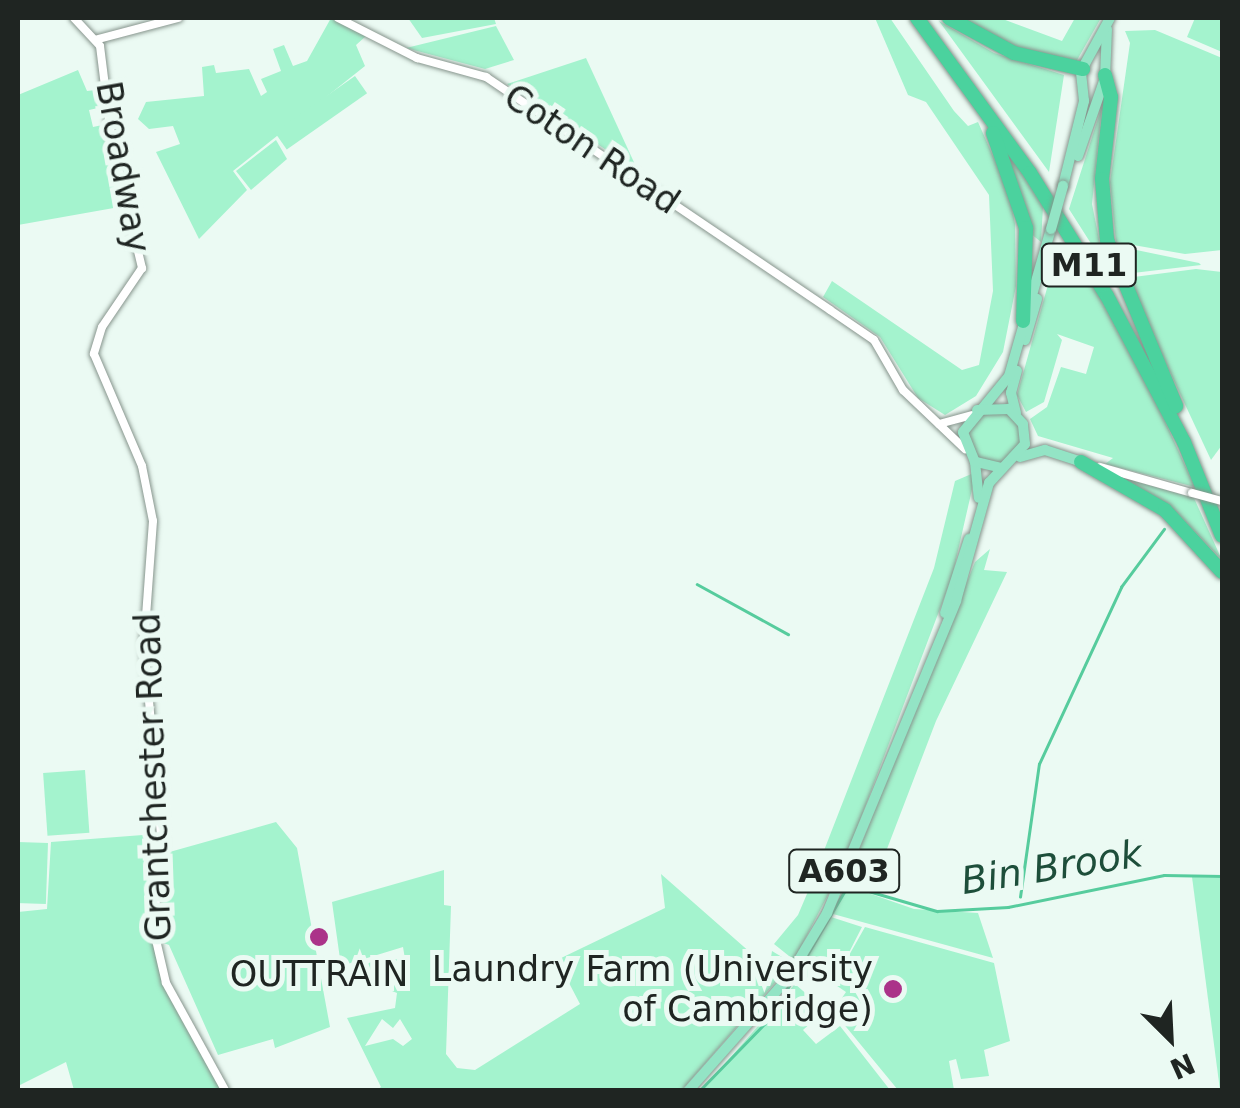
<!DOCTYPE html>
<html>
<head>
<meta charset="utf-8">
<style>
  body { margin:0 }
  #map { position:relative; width:1240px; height:1108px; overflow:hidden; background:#ebfaf3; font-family:"DejaVu Sans",sans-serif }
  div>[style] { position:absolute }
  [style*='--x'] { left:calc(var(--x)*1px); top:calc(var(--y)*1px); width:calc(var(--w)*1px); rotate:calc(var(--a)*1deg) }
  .green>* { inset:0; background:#a4f3ce; transform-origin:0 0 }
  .round { border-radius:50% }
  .stream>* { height:2.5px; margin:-1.25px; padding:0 1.25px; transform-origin:1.25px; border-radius:1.25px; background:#56cc9d }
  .roads { filter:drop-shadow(0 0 2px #87958d) drop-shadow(0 0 2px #87958d) }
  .tertiary>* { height:8px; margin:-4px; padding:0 4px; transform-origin:4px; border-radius:4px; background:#fff }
  .primary>* { height:10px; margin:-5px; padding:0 5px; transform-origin:5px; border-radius:5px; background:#93e4c5 }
  .motorway>* { height:14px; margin:-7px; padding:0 7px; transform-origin:7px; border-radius:7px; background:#4bd29e }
  .bridges { filter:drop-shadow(0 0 2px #87958d) drop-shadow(0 0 2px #87958d) }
  .tertiary-bridge>* { height:8px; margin:-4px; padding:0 4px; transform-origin:4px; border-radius:4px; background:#fff }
  .primary-bridge>* { height:10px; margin:-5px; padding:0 5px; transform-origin:5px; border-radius:5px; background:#93e4c5 }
  .dots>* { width:28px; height:28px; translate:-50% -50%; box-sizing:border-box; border:5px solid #ebfaf3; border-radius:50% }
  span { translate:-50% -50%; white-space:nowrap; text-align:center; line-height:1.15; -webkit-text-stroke:10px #ebfaf3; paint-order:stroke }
  .shield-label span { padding:2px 8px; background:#ebfaf3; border:2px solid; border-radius:8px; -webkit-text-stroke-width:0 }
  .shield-label { font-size:32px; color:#1f2522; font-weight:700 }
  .street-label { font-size:35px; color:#1f2522 }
  .poi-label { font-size:35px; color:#1f2522 }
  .right { translate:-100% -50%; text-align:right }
  .water-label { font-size:38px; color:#1d4e3a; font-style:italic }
  .frame { position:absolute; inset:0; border:20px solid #1f2522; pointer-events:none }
  .north { position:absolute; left:1120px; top:988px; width:100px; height:100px; -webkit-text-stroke:8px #ebfaf3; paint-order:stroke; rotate:156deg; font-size:28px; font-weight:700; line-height:40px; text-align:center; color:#1f2522 }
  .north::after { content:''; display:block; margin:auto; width:35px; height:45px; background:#1f2522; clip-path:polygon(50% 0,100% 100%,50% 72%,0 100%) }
</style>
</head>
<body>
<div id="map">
  <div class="green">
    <div style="clip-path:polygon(331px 18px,366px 36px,356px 45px,365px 66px,233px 171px,247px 190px,199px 239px,156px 152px,180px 144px,173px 126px,149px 129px,138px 119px,146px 102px,204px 96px,202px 67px,214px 65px,216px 73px,249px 69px,261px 96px,267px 92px,261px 79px,281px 71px,273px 49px,284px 45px,293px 66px,307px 61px)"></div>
    <div style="clip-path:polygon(408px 18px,494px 18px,496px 24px,422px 38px)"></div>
    <div style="clip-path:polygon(875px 18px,890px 18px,954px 111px,968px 126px,978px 122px,1009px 192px,1015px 224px,1016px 286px,1003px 352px,976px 396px,945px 415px,918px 398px,880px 337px,823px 297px,832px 281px,962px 370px,979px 365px,993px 291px,989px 195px,926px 102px,908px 95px)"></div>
    <div style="clip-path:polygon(959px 18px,1000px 18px,1062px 41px,1075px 18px,1101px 18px,1076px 62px,1013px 49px)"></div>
    <div style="clip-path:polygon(1195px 18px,1222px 18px,1222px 52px,1187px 37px)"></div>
    <div style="clip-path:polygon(939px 21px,994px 53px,1064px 75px,1049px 172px)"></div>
    <div style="clip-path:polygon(496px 26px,514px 60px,485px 69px,406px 48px)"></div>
    <div style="clip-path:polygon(1155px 30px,1222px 58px,1222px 250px,1185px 254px,1116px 242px,1110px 182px,1130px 43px,1125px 31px)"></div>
    <div style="clip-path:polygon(586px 58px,638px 171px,507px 84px)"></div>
    <div style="clip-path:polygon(78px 70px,87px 91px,105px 89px,107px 106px,89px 110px,93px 127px,107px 124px,125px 206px,18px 225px,18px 95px)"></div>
    <div style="left:355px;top:76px;width:21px;height:98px;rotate:55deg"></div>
    <div style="clip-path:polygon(1102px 106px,1092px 204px,1104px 264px,1069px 209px)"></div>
    <div style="clip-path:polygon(276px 140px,287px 159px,251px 190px,236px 171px)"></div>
    <div style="clip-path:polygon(1005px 146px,1043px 207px,1041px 242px,1030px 233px)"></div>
    <div style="clip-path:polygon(1067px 241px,1139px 365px,1195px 487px,1105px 464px,1113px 458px,1038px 436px,1030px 419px,1047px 407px,1061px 367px,1086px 374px,1094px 347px,1057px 334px,1062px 340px,1044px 402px,1026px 412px,1017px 395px,1060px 242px,1069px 262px)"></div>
    <div style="clip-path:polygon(1117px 246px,1199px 263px,1201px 265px,1133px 273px,1123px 267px)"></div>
    <div style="clip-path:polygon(1196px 269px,1222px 272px,1222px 445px,1211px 460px,1126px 278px)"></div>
    <div class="round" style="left:967px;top:410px;width:54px;height:54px"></div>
    <div style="clip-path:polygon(976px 472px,952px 577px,840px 873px,816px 871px,934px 568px,955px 481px)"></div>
    <div style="clip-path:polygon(1127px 479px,1194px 498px,1222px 560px,1181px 517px)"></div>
    <div style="clip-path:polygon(990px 549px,984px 570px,1007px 572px,936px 721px,877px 875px,850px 872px,975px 562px)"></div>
    <div style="left:85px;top:770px;width:63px;height:42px;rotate:86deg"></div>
    <div style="clip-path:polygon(276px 822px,297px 848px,330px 1027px,275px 1048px,273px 1039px,218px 1055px,169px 945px,158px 941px,166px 853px)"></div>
    <div style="clip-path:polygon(156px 834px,155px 955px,222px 1090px,74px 1090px,66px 1062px,18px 1086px,18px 912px,47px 909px,51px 842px)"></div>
    <div style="left:48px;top:843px;width:61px;height:30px;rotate:92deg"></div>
    <div style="clip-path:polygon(evenodd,444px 870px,444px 905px,451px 906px,446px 1054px,457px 1068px,475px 1070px,580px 1004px,557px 960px,665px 908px,661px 874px,769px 969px,772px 951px,792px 963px,682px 1090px,377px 1090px,381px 1087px,347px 1018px,395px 1008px,397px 993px,377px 985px,403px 968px,365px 982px,356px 972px,375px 959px,405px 959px,403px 947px,341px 966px,332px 902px,444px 870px,382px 1019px,393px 1028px,400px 1019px,412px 1039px,403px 1046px,393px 1039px,365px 1046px,382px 1019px)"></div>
    <div style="clip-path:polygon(815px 875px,838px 876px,794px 960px,774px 944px,798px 915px)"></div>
    <div style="clip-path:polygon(1192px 877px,1222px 878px,1222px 1090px,1220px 1090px)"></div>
    <div style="clip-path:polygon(845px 885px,914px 909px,978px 913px,993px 958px,833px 914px)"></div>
    <div style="clip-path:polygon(831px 917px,862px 927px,835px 980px,865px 927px,994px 963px,1010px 1041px,984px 1050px,989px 1076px,961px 1079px,956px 1059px,949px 1061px,954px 1090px,898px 1090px,833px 1011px,846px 992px,815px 971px,801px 983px,795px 978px)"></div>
    <div style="clip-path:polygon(795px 984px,825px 1010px,803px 1030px,816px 1044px,840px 1026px,890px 1090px,702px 1090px)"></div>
  </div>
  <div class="stream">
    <div style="--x:697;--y:584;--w:104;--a:28.8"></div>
    <div style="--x:1020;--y:897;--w:134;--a:-81.9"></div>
    <div style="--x:1039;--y:764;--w:195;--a:-65.1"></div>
    <div style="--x:1121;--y:587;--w:72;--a:-53.4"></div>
    <div style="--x:700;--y:1090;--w:100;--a:-45.8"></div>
    <div style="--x:770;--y:1018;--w:154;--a:-59.6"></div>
    <div style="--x:848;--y:885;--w:93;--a:16.3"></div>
    <div style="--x:937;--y:911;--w:71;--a:-3.2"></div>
    <div style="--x:1008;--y:907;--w:159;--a:-11.6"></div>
    <div style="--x:1164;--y:875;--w:58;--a:1"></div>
  </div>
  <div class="roads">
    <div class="tertiary">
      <div style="--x:74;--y:18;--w:38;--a:47"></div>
      <div style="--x:100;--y:46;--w:98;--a:82.9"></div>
      <div style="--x:112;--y:143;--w:129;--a:76.5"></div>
      <div style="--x:142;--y:268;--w:71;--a:124.1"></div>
      <div style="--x:102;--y:327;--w:28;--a:107"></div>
      <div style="--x:94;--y:354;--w:122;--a:66.8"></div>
      <div style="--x:142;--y:466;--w:56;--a:78.7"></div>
      <div style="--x:153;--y:521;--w:124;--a:94.2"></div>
      <div style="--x:144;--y:645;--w:204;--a:84.9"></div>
      <div style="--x:162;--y:848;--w:80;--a:96.5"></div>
      <div style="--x:153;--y:927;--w:57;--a:76.9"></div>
      <div style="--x:166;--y:983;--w:122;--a:61.1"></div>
      <div style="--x:338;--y:18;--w:89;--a:26.9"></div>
      <div style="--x:417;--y:58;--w:72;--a:15.4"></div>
      <div style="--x:486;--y:77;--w:415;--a:34.1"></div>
      <div style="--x:830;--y:310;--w:53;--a:34.3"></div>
      <div style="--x:874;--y:340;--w:58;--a:59.9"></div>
      <div style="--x:903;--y:390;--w:86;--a:43.6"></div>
      <div style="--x:98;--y:39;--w:83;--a:-14.7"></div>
      <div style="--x:939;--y:424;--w:34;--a:-15"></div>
      <div style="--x:1100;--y:467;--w:96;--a:15.8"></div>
    </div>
    <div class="primary">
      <div style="--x:1078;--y:156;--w:83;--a:-70.9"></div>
      <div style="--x:1105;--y:78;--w:49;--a:-87.7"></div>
      <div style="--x:1063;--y:186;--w:88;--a:-76.1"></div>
      <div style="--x:1084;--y:101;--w:30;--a:-96"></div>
      <div style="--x:1081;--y:71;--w:60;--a:-61.3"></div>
      <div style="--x:1025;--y:340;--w:43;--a:-73.7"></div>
      <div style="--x:1016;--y:413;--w:21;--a:-104"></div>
      <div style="--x:1011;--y:393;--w:23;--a:-75"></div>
      <div style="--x:1020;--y:457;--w:26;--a:-16"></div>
      <div style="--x:1045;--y:450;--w:38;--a:18"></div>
      <div style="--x:975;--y:462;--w:36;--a:84"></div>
      <div style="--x:1002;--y:468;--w:28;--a:-167"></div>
      <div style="--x:975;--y:462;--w:32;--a:-112"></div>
      <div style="--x:963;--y:432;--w:72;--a:-50.6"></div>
      <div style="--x:1009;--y:376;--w:153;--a:-74.1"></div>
      <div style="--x:945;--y:613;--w:78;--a:-72"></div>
      <div style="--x:689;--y:1090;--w:149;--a:-48.5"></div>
      <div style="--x:788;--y:978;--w:76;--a:-59"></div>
      <div style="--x:827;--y:913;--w:338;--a:-67.5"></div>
      <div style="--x:956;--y:601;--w:123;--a:-74.4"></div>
      <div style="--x:989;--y:483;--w:53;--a:-47.3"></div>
      <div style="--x:1025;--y:444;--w:20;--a:-96"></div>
      <div style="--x:1023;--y:424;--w:21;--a:-133"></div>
      <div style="--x:1009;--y:409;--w:32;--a:178"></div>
    </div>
    <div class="motorway">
      <div style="--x:917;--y:18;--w:192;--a:53.9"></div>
      <div style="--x:1030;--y:173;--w:145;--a:58"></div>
      <div style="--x:1107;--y:296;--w:165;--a:62.2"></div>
      <div style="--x:1184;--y:442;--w:101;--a:68"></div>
      <div style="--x:949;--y:18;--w:74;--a:28.3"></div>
      <div style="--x:1014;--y:53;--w:71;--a:13.1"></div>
      <div style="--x:1105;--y:75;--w:23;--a:75"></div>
      <div style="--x:1111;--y:97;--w:82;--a:96.3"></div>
      <div style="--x:1102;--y:179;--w:61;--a:85.3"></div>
      <div style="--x:1107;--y:240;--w:180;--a:67.4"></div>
      <div style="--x:993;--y:133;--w:101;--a:70.8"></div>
      <div style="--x:1026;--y:228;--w:93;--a:91.8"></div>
      <div style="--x:1081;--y:462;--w:97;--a:29.7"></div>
      <div style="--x:1165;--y:510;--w:84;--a:47.4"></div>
    </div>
  </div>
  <div class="bridges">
    <div class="tertiary-bridge">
      <div style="--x:1192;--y:493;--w:31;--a:15"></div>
    </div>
    <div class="primary-bridge">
      <div style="--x:1051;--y:229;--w:45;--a:-74.4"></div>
    </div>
  </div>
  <div class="dots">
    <div style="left:319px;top:937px;background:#ab3389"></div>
    <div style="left:893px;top:989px;background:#ab3389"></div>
  </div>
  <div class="shield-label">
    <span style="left:1089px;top:265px">M11</span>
    <span style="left:844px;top:871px">A603</span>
  </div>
  <div class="street-label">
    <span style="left:592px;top:149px;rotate:34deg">Coton Road</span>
    <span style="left:123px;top:167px;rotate:80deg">Broadway</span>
    <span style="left:153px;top:777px;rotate:-92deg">Grantchester Road</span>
  </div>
  <div class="poi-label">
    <span class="right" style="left:873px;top:989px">Laundry Farm (University<br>of Cambridge)</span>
    <span style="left:319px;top:974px">OUTTRAIN</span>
  </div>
  <div class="water-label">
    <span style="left:1052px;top:868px;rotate:-9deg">Bin Brook</span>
  </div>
  <div class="frame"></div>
  <div class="north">N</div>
</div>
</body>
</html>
